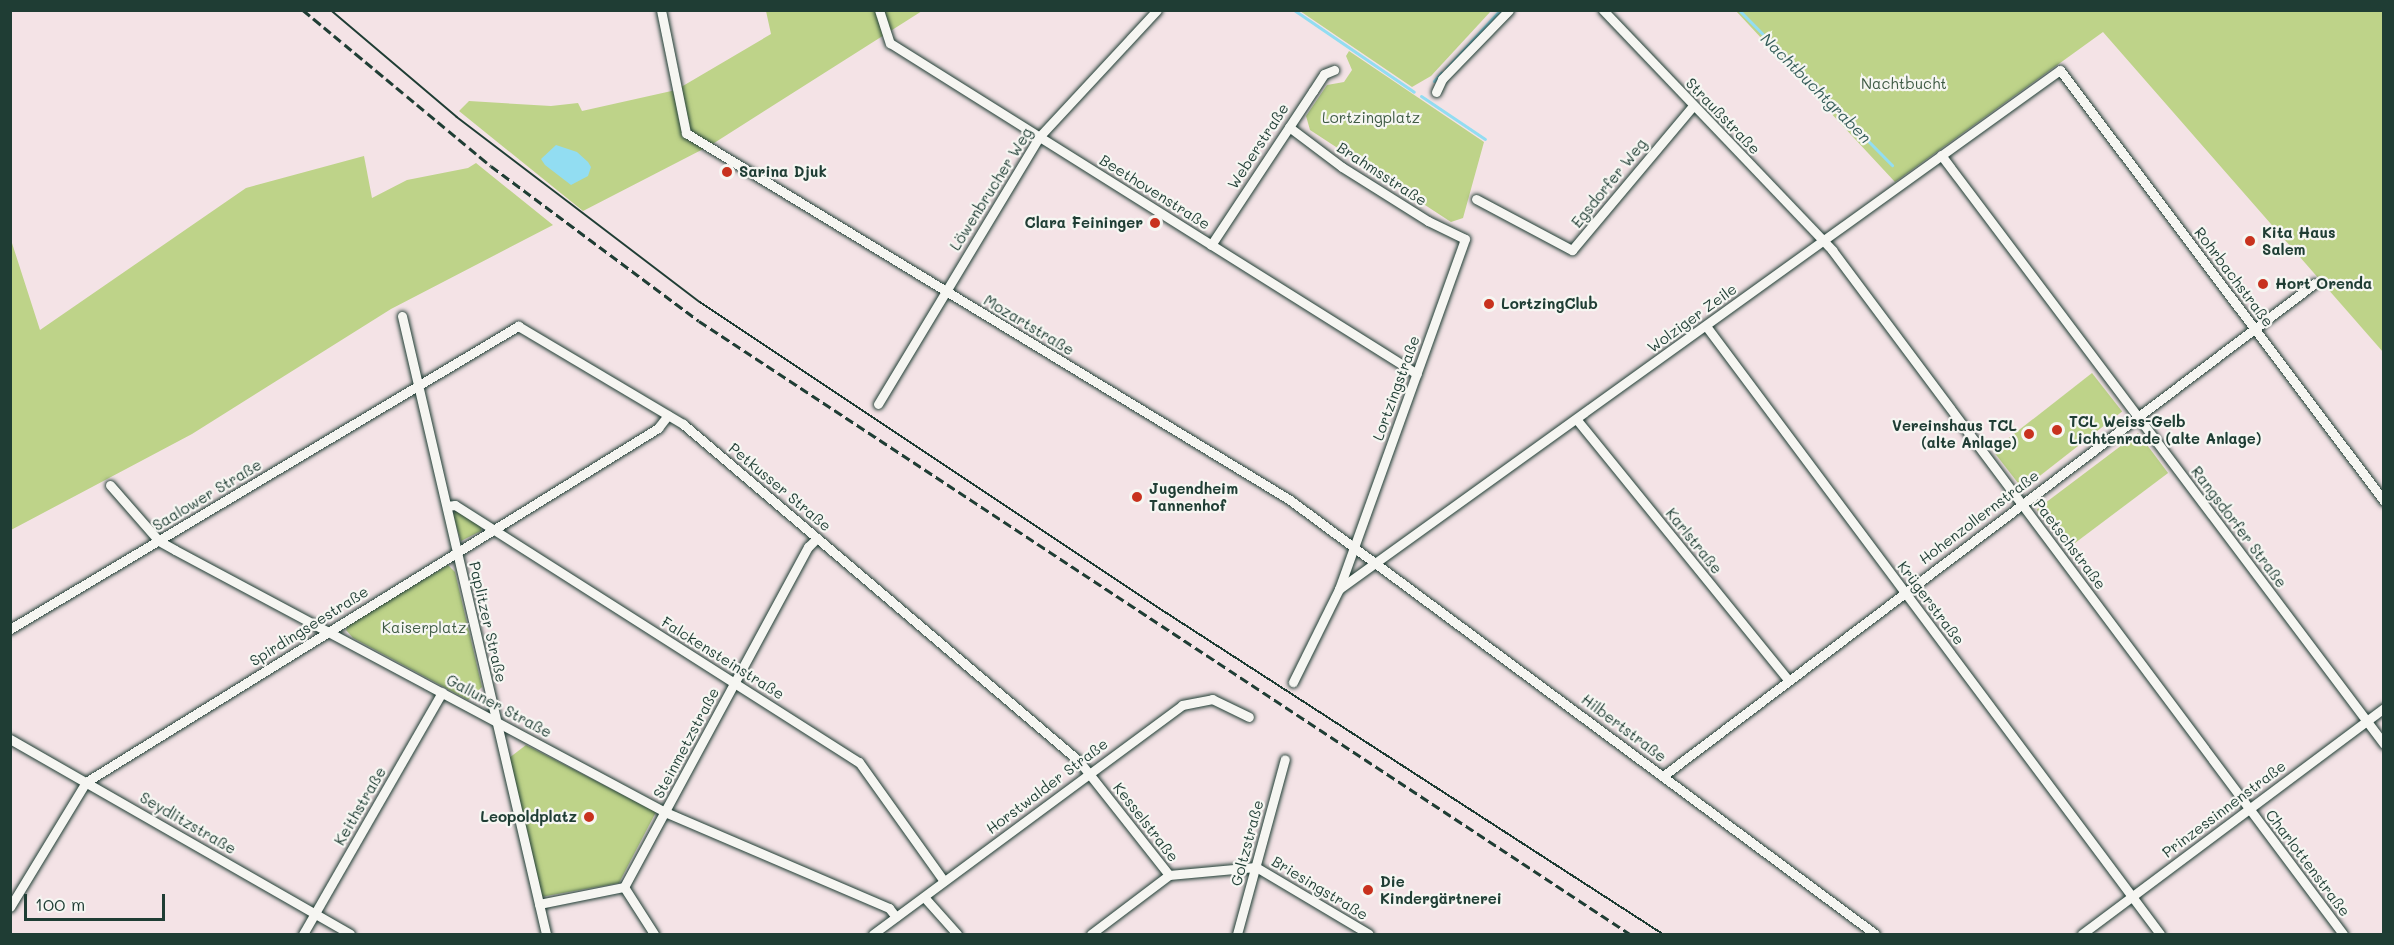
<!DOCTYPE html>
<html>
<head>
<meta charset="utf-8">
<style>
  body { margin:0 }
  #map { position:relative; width:2394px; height:945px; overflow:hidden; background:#f4e3e6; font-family:Mali,sans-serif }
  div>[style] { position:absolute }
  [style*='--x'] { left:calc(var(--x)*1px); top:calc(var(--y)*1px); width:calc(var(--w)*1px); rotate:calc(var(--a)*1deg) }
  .green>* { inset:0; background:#bed389; transform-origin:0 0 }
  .water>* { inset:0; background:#92ddf2 }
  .stream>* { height:3px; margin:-1.5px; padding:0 1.5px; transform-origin:1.5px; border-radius:1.5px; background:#92ddf2 }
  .roads { filter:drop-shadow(0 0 2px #1f3d34) drop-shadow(0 0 2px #1f3d34) }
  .minor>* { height:9px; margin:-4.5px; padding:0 4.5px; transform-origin:4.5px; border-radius:4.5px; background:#f6f6f2 }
  .tram>* { height:1.5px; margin:-0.75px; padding:0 0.75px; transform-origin:0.75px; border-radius:0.75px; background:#1f3d34 }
  .rail>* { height:3px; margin-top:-1.5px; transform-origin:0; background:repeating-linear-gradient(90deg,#1f3d34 0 9px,transparent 0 13.5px) }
  .dots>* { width:16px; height:16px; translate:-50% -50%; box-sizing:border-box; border:3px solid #f6f6f2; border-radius:50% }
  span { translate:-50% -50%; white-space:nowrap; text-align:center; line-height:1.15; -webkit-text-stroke:4.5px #f6f6f2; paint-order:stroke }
  .park-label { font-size:15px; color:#3f5b45 }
  .street-label { font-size:15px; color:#1f3d34 }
  .poi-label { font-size:15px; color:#1f3d34; font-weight:700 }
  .left { translate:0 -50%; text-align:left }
  .right { translate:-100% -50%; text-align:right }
  .water-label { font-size:16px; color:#365d5a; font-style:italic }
  .frame { position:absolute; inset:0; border:12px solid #1f3d34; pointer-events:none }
  .scale { position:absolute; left:24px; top:894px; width:141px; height:27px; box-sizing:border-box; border:3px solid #1f3d34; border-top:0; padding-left:8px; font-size:18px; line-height:21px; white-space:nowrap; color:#1f3d34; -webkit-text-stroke:4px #f6f6f2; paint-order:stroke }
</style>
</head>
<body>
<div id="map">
  <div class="green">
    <div style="clip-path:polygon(766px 11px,922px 11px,711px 145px,583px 211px,459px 111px,469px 101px,551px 106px,578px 103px,582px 111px,676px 90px,771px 34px)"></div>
    <div style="clip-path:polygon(1300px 11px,1491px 11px,1431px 76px,1412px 87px)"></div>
    <div style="clip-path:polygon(1736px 11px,2383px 11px,2383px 352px,2103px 32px,1895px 182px)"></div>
    <div style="clip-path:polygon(1349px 51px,1484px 142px,1463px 218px,1451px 222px,1310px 130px,1306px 116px,1327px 85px,1344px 82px,1352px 70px,1346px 56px)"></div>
    <div style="clip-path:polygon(364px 156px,372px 198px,407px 180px,468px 168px,476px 163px,553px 225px,391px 309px,192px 434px,11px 530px,11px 240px,40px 330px,246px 188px)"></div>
    <div style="left:2092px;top:373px;width:49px;height:126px;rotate:52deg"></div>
    <div style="left:2138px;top:433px;width:50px;height:127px;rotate:53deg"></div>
    <div style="clip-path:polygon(456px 511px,481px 526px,481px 531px,461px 541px,453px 515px)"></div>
    <div style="clip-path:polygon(448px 565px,455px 572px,482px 687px,468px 700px,353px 638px,346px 630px,349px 624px)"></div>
    <div style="clip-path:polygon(526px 745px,656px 812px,619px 883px,541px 897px,509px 758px)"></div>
  </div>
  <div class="water">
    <div style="clip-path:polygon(556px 145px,577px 152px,588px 162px,591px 167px,588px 176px,571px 185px,545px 165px,541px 159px)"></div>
  </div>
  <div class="stream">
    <div style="--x:1294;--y:10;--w:145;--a:34.3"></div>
    <div style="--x:1739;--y:10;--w:218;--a:45.4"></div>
    <div style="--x:1446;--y:69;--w:80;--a:-47.5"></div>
    <div style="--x:1434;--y:81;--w:11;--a:-49"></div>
    <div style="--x:1421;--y:96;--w:77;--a:33.9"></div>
  </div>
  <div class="roads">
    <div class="minor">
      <div style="--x:661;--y:10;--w:126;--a:78.5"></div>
      <div style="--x:686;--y:133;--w:707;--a:31.28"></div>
      <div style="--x:1290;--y:500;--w:728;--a:36.57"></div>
      <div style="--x:879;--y:10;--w:35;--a:72"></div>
      <div style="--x:890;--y:43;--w:622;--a:32.13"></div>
      <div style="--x:1603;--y:10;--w:332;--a:46.3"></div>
      <div style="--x:1832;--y:250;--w:854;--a:53.24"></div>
      <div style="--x:1436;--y:92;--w:14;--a:-65"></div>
      <div style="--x:1442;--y:79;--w:96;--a:-45.8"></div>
      <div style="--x:1289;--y:127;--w:66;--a:37"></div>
      <div style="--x:1342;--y:167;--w:102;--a:32.1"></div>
      <div style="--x:1428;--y:221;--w:41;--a:25.9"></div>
      <div style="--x:1465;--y:239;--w:372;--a:109.8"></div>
      <div style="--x:1339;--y:589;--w:104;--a:116.3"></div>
      <div style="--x:1941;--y:155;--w:737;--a:53.05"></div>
      <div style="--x:1476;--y:199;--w:109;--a:28"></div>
      <div style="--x:1572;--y:250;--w:188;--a:-50"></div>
      <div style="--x:1211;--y:245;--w:185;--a:-56.5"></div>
      <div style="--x:1313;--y:91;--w:20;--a:-57"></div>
      <div style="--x:1324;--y:74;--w:11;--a:-22"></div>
      <div style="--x:402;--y:316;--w:635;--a:76.88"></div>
      <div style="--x:1706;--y:326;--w:759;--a:53.25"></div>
      <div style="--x:878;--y:404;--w:312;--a:-58.9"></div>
      <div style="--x:1039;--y:137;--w:173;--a:-47.1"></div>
      <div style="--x:1577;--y:420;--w:335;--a:50.9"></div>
      <div style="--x:110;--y:485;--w:74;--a:48.8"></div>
      <div style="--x:159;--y:541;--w:18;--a:29"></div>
      <div style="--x:175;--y:550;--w:556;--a:28.13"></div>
      <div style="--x:665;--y:812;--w:244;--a:23.2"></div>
      <div style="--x:889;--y:908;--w:11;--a:52"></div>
      <div style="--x:447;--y:506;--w:8;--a:-7"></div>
      <div style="--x:455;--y:505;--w:479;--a:32.5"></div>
      <div style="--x:859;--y:762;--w:146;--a:54.5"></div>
      <div style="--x:1339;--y:589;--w:888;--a:-35.75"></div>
      <div style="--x:2060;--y:70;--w:539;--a:53.07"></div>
      <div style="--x:10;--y:629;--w:592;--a:-30.81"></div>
      <div style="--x:518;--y:326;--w:192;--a:30.7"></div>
      <div style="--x:683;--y:424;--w:520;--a:40.4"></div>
      <div style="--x:1079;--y:761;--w:145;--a:51.7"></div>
      <div style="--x:1169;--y:875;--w:87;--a:-5.3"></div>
      <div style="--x:10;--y:739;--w:392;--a:29.8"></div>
      <div style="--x:1663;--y:776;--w:817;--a:-37.09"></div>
      <div style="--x:1256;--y:867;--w:131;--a:30.7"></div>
      <div style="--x:624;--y:887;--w:56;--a:57.4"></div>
      <div style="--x:924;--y:897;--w:50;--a:48.3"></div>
      <div style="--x:539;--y:904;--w:87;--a:-11.3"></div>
      <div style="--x:624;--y:887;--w:387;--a:-61.6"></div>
      <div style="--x:808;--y:547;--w:13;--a:-45"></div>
      <div style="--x:10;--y:907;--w:146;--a:-58.7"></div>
      <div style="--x:86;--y:782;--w:673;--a:-31.75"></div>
      <div style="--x:658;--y:428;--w:16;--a:-52"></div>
      <div style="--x:303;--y:934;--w:279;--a:-60.1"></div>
      <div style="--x:873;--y:934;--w:385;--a:-36.5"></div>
      <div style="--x:1182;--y:705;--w:31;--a:-11"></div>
      <div style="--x:1212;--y:699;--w:41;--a:25.9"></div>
      <div style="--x:1091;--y:934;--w:98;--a:-37.1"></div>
      <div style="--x:1237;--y:934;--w:181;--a:-74.7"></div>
      <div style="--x:2082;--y:934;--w:377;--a:-36.8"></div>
    </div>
  </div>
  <div class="tram">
    <div style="--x:331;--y:10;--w:165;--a:40.3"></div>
    <div style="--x:457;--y:117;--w:305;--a:37.3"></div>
    <div style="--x:700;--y:302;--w:548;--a:33.69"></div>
    <div style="--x:1156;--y:606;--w:604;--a:32.9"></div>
  </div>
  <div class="rail">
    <div style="--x:303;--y:10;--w:244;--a:39.7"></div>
    <div style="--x:491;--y:166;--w:259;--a:36.7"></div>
    <div style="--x:699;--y:321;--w:1115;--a:33.36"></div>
  </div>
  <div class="dots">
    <div style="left:727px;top:172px;background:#c8321e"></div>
    <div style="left:1155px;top:223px;background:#c8321e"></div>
    <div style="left:2250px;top:241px;background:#c8321e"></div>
    <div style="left:2263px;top:284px;background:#c8321e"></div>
    <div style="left:1489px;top:304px;background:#c8321e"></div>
    <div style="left:2057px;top:430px;background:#c8321e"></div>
    <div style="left:2029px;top:434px;background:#c8321e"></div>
    <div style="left:1137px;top:497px;background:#c8321e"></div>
    <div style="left:589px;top:817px;background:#c8321e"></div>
    <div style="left:1368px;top:890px;background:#c8321e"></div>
  </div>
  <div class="park-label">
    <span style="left:1904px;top:84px">Nachtbucht</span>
    <span style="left:1371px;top:118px">Lortzingplatz</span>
    <span style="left:424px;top:628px">Kaiserplatz</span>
  </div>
  <div class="street-label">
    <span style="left:1723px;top:116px;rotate:46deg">Straußstraße</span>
    <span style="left:1258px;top:146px;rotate:-57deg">Weberstraße</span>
    <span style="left:1382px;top:174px;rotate:33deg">Brahmsstraße</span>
    <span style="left:1609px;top:183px;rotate:-51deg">Egsdorfer Weg</span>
    <span style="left:991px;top:189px;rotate:-58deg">Löwenbrucher Weg</span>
    <span style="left:1155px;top:192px;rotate:32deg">Beethovenstraße</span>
    <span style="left:2234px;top:277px;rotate:53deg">Rohrbachstraße</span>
    <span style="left:1692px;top:318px;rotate:-36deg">Wolziger Zeile</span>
    <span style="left:1029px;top:325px;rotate:31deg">Mozartstraße</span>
    <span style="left:1396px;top:388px;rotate:-70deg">Lortzingstraße</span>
    <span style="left:780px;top:487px;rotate:40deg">Petkusser Straße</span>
    <span style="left:207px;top:495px;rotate:-31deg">Saalower Straße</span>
    <span style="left:1979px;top:517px;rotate:-37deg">Hohenzollernstraße</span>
    <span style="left:2239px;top:527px;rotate:53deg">Rangsdorfer Straße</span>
    <span style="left:1694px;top:541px;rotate:51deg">Karlstraße</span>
    <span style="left:2070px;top:544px;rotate:53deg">Paetschstraße</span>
    <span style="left:1931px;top:603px;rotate:53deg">Krügerstraße</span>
    <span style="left:488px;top:622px;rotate:77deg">Paplitzer Straße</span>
    <span style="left:309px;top:626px;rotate:-32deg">Spirdingseestraße</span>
    <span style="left:723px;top:658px;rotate:32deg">Falckensteinstraße</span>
    <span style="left:499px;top:706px;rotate:28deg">Galluner Straße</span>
    <span style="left:1624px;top:728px;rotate:37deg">Hilbertstraße</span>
    <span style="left:686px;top:743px;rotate:-62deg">Steinmetzstraße</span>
    <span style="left:1047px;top:786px;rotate:-37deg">Horstwalder Straße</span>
    <span style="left:360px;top:806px;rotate:-60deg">Keithstraße</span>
    <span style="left:2224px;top:809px;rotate:-37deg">Prinzessinnenstraße</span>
    <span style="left:1146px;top:822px;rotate:52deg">Kesselstraße</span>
    <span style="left:188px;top:823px;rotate:30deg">Seydlitzstraße</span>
    <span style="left:1247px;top:843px;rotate:-75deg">Goltzstraße</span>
    <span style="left:2308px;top:863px;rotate:53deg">Charlottenstraße</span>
    <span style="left:1320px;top:888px;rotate:31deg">Briesingstraße</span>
  </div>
  <div class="poi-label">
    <span class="left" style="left:739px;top:172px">Sarina Djuk</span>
    <span class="right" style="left:1143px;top:223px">Clara Feininger</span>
    <span class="left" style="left:2262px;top:241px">Kita Haus<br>Salem</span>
    <span class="left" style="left:2275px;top:284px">Hort Orenda</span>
    <span class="left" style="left:1501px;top:304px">LortzingClub</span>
    <span class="left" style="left:2069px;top:430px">TCL Weiss-Gelb<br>Lichtenrade (alte Anlage)</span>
    <span class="right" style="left:2017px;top:434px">Vereinshaus TCL<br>(alte Anlage)</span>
    <span class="left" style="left:1149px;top:497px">Jugendheim<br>Tannenhof</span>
    <span class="right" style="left:577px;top:817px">Leopoldplatz</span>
    <span class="left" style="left:1380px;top:890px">Die<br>Kindergärtnerei</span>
  </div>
  <div class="water-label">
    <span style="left:1816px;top:88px;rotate:45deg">Nachtbuchtgraben</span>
  </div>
  <div class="frame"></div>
  <div class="scale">100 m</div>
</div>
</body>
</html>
